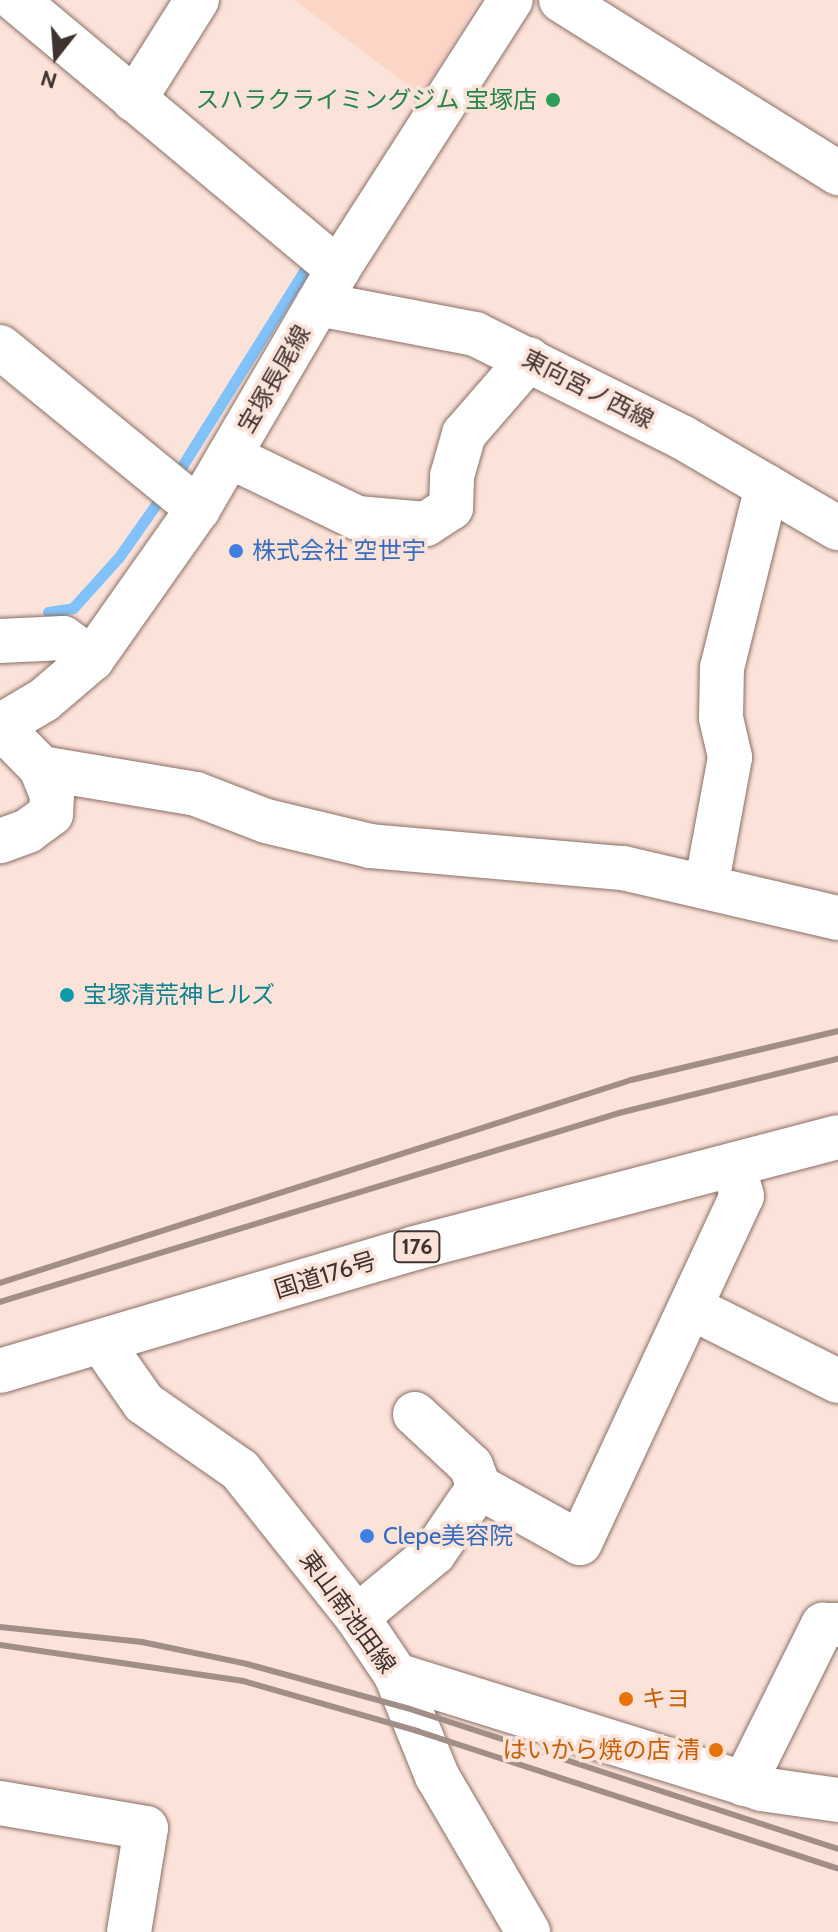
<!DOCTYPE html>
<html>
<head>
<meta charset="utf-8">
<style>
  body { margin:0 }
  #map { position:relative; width:838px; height:1932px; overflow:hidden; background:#fce3da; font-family:Cabin,"Noto Sans JP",sans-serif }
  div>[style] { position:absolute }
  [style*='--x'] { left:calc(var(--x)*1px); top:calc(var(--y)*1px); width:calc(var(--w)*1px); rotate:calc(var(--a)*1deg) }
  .built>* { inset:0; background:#fcd5c7 }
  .stream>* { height:11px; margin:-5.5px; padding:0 5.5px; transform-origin:5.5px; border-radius:5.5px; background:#80c2f9 }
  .roads { filter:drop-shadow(0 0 2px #8a6f65) drop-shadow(0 0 2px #8a6f65) }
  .minor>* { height:44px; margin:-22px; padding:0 22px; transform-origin:22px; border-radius:22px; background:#fff }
  .tertiary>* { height:44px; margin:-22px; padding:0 22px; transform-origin:22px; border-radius:22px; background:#fff }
  .trunk>* { height:44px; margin:-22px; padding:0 22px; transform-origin:22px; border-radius:22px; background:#fff }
  .rail>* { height:6px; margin:-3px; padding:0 3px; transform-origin:3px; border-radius:3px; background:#a18e87 }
  .dots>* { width:22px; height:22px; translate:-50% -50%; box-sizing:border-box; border:4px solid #fce3da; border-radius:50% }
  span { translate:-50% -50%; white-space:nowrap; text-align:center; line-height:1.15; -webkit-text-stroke:7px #fce3da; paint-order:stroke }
  .shield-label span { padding:2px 6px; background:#fce3da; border:2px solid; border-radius:6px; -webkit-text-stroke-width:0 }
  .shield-label { font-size:22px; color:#3f332f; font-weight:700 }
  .leisure-label { font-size:24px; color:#27864d }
  .right { translate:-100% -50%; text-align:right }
  .street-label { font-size:24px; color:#3f332f }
  .shop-label { font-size:24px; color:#366cbe }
  .left { translate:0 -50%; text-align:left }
  .culture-label { font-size:24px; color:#0d838f }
  .food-label { font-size:24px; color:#c56008 }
  .north { position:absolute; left:16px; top:16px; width:80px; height:80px; -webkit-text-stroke:6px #fce3da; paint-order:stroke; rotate:197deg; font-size:22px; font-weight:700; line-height:32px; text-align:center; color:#3f332f }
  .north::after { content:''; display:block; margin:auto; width:28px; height:36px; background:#3f332f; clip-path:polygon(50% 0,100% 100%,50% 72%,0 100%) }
</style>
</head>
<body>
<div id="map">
  <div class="built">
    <div style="clip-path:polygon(294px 0,479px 0,421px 95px)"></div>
  </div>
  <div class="stream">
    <div style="--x:174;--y:479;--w:249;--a:-58"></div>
    <div style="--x:48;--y:612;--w:25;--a:-9"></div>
    <div style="--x:73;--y:608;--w:69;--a:-48"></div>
    <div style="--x:119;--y:557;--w:78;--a:-54.9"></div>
  </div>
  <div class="roads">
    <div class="minor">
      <div style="--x:16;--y:0;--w:420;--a:39.9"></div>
      <div style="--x:561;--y:0;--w:327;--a:32"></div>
      <div style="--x:134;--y:100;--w:118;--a:-57.8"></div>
      <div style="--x:318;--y:304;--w:160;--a:10.8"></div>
      <div style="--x:475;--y:334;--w:231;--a:26.5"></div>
      <div style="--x:682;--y:437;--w:181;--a:30.3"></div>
      <div style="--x:0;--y:347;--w:256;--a:39.3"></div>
      <div style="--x:229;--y:456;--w:142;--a:25.8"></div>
      <div style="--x:357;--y:518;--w:69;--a:5"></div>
      <div style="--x:426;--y:524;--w:30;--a:-33"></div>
      <div style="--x:451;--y:508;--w:32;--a:-88"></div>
      <div style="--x:452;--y:476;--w:44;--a:-74.1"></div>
      <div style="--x:464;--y:434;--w:99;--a:-49.1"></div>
      <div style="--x:0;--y:641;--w:63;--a:-2.7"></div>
      <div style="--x:63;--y:638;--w:36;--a:36"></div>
      <div style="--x:0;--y:726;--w:59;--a:45.7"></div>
      <div style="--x:41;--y:768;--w:29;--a:68"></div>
      <div style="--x:52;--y:795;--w:19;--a:93"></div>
      <div style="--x:51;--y:814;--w:29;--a:144"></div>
      <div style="--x:28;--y:831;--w:30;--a:160"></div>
      <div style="--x:41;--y:768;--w:157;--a:9.5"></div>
      <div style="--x:196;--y:794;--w:75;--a:21.1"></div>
      <div style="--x:266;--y:821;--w:107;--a:13.5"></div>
      <div style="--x:370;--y:846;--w:254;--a:5"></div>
      <div style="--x:623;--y:868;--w:221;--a:13.1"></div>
      <div style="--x:706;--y:887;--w:132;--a:-79.5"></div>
      <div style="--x:730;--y:757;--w:40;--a:-103"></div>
      <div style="--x:721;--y:718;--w:50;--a:-88.9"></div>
      <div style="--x:722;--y:668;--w:187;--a:-76.1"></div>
      <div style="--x:692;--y:1308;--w:163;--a:26.6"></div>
      <div style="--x:102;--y:1343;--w:73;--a:55"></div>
      <div style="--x:144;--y:1403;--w:117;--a:34.9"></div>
      <div style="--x:240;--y:1470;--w:188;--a:51.5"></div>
      <div style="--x:357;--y:1617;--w:70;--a:56.1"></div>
      <div style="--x:396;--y:1675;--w:109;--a:67.9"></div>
      <div style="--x:437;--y:1776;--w:181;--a:59.7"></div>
      <div style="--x:415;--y:1414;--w:76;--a:42.9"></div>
      <div style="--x:471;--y:1466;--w:22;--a:69"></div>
      <div style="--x:479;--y:1487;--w:115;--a:29"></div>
      <div style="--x:580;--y:1543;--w:383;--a:-65"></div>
      <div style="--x:742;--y:1196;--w:32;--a:-106"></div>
      <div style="--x:357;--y:1617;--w:100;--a:-39.7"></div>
      <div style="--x:434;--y:1553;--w:80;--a:-55.7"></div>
      <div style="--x:396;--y:1675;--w:382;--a:17.3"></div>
      <div style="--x:761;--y:1789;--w:78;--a:8.1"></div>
      <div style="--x:744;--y:1784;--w:178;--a:-63.6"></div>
      <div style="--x:823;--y:1625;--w:15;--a:0"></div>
      <div style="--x:0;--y:1803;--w:148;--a:9.7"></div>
      <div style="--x:146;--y:1828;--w:105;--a:99.3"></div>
    </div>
    <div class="tertiary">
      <div style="--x:0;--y:726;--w:51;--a:-30.6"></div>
      <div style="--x:44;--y:700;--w:63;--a:-40.5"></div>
      <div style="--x:92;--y:659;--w:184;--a:-54.8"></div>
      <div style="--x:198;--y:509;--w:278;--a:-59.7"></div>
      <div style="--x:338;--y:269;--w:320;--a:-57.3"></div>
    </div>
    <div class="trunk">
      <div style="--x:0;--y:1371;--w:433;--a:-16.5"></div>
      <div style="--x:415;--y:1248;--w:437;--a:-14.7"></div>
    </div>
  </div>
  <div class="rail">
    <div style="--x:0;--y:1283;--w:663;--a:-17.83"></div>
    <div style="--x:631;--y:1080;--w:213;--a:-13.3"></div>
    <div style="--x:0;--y:1302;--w:647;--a:-16.98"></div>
    <div style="--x:619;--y:1113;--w:226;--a:-13.9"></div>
    <div style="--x:0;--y:1627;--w:143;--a:6"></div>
    <div style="--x:142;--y:1642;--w:107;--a:11.8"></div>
    <div style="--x:247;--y:1664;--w:166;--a:15.4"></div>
    <div style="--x:407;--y:1708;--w:453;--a:18.1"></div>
    <div style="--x:0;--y:1645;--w:246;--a:8.4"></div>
    <div style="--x:243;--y:1681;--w:181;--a:16"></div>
    <div style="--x:417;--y:1731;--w:443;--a:18.1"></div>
  </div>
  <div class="dots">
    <div style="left:553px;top:100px;background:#2e9e5b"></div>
    <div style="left:236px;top:551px;background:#3f7fe0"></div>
    <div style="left:67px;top:995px;background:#0f9aa8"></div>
    <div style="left:367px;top:1536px;background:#3f7fe0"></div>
    <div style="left:626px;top:1699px;background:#e8710a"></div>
    <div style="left:716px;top:1750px;background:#e8710a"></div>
  </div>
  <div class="shield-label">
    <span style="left:417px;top:1247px">176</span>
  </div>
  <div class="leisure-label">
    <span class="right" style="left:537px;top:100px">スハラクライミングジム 宝塚店</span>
  </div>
  <div class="street-label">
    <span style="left:274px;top:379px;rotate:-60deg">宝塚長尾線</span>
    <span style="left:588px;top:389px;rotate:27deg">東向宮ノ西線</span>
    <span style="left:325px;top:1275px;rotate:-17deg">国道176号</span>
    <span style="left:348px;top:1612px;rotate:54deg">東山南池田線</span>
  </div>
  <div class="shop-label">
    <span class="left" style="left:252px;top:551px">株式会社 空世宇</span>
    <span class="left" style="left:383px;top:1536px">Clepe美容院</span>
  </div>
  <div class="culture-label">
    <span class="left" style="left:83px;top:995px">宝塚清荒神ヒルズ</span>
  </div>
  <div class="food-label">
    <span class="left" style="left:642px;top:1699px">キヨ</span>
    <span class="right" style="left:700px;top:1750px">はいから焼の店 清</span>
  </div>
  <div class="north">N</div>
</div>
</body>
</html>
